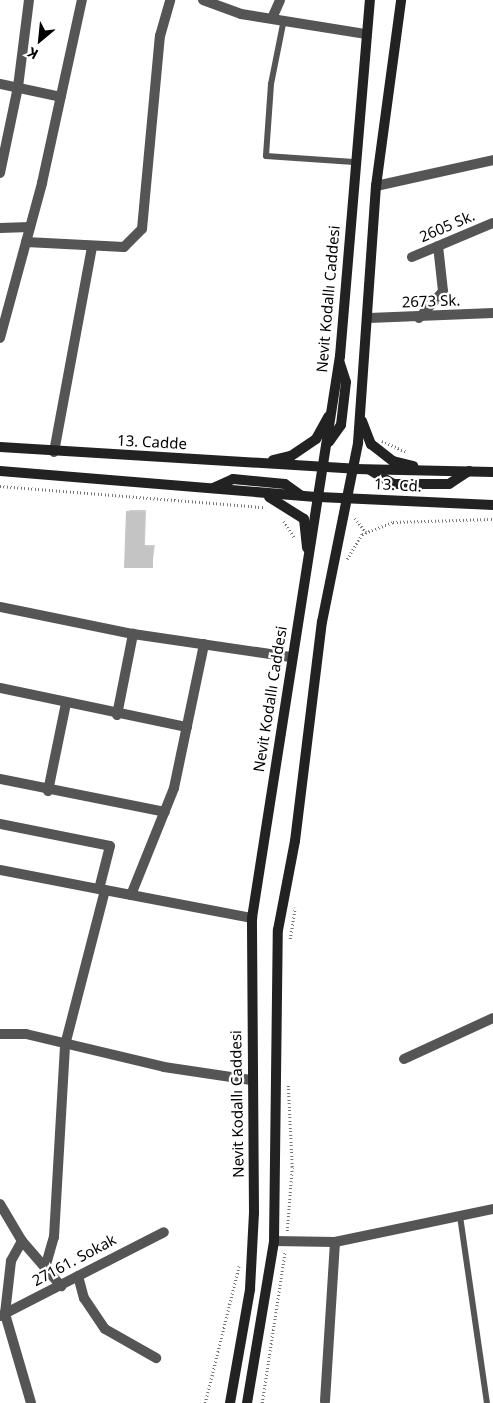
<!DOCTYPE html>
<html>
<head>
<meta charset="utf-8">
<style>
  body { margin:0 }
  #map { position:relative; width:493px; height:1403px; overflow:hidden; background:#fff; font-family:"Noto Sans",sans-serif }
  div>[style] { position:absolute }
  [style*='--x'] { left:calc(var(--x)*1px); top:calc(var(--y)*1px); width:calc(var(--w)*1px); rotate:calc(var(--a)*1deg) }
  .shadow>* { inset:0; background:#0003 }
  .building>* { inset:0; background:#c4c4c4 }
  .path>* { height:2.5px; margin-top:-1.25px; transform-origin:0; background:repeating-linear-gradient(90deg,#777 0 1px,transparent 0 3.5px) }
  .lane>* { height:6px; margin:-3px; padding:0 3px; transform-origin:3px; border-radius:3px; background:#555 }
  .street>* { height:10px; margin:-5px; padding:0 5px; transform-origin:5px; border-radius:5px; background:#555 }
  .secondary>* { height:10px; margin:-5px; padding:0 5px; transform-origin:5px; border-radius:5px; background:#222 }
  span { translate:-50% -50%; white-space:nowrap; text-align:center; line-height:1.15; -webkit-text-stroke:4.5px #fff; paint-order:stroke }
  .street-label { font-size:15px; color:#000 }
  .north { position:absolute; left:15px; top:15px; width:50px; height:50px; -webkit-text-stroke:4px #fff; paint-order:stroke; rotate:208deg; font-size:14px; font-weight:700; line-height:20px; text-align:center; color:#000 }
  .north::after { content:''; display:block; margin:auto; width:18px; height:22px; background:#000; clip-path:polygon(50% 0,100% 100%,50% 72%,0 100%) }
</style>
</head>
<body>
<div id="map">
  <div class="shadow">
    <div style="clip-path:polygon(129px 510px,146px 510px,145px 545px,155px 545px,152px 567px)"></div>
  </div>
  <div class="building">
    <div style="clip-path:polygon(126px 511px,145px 512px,144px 546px,153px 547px,153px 568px,124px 568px)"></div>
  </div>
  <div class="path">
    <div style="--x:382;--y:441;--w:27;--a:24"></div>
    <div style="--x:0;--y:486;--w:264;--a:4.6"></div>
    <div style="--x:355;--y:518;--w:18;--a:52"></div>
    <div style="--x:284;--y:521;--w:19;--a:58"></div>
    <div style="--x:347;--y:559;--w:29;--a:-59"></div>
    <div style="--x:362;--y:534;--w:33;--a:-21"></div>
    <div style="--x:393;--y:522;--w:100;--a:-1.7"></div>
    <div style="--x:290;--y:939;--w:32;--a:-81"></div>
    <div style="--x:239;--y:1068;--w:37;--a:-88"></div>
    <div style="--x:287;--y:1231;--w:64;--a:-85.5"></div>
    <div style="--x:292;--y:1167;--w:83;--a:-92.8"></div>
    <div style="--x:205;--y:1403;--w:141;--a:-76.1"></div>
    <div style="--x:262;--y:1403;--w:154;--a:-81.4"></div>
  </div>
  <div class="lane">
    <div style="--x:284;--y:19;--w:66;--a:101.3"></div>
    <div style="--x:271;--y:84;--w:72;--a:94"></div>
    <div style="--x:266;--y:156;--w:88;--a:3.9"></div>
    <div style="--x:460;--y:1216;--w:189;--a:81.8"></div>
  </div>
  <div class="street">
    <div style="--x:203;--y:0;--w:40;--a:20.2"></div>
    <div style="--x:241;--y:14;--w:127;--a:9.1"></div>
    <div style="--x:273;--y:16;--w:17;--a:-66"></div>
    <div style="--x:0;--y:84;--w:62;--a:12"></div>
    <div style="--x:0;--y:173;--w:88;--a:-78.2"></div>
    <div style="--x:18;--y:87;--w:88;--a:-82.8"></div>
    <div style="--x:376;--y:186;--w:120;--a:-12.5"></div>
    <div style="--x:0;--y:228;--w:30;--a:-2"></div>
    <div style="--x:26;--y:242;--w:98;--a:2.9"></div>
    <div style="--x:124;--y:247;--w:25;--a:-45"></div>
    <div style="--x:142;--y:229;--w:194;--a:-84.7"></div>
    <div style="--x:160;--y:36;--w:37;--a:-74"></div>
    <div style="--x:412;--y:257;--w:88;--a:-22.8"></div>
    <div style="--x:369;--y:318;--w:124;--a:-2.3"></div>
    <div style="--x:419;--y:318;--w:36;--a:-48"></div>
    <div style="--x:443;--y:291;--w:45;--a:-96.3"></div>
    <div style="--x:0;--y:338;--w:161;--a:-74.8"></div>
    <div style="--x:42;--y:183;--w:187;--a:-77.7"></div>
    <div style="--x:54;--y:452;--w:208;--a:-79.5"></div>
    <div style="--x:0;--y:607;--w:136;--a:11.5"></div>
    <div style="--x:133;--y:634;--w:159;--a:8.3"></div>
    <div style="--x:0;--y:688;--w:191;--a:11.8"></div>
    <div style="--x:117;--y:715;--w:83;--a:-78.8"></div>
    <div style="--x:0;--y:779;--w:168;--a:11.3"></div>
    <div style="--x:48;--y:791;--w:90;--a:-78.4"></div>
    <div style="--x:0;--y:824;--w:112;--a:11.3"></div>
    <div style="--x:110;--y:846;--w:44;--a:104.3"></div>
    <div style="--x:0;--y:870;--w:106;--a:10.9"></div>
    <div style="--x:131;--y:895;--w:115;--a:-68.1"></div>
    <div style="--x:174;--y:788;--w:147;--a:-78.2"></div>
    <div style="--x:0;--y:1034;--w:26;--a:0"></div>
    <div style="--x:26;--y:1034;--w:142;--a:13.4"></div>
    <div style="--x:164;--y:1067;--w:88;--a:8.5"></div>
    <div style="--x:404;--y:1059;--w:98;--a:-24.7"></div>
    <div style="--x:0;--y:1204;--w:43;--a:59.3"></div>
    <div style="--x:22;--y:1241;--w:60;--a:49.1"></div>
    <div style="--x:22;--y:1241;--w:23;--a:119"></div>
    <div style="--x:11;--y:1261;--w:53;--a:96.5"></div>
    <div style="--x:5;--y:1314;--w:93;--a:73.7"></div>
    <div style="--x:274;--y:1241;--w:61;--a:0.9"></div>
    <div style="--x:335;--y:1242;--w:161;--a:-11.8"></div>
    <div style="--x:45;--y:1268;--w:32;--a:-74"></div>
    <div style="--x:54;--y:1237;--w:192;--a:-86.7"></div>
    <div style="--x:65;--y:1045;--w:160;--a:-75.5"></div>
    <div style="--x:105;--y:890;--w:150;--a:10.8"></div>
    <div style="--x:78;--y:1276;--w:23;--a:75"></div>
    <div style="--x:84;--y:1298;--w:37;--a:56"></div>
    <div style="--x:105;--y:1329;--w:59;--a:29.6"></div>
    <div style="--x:0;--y:1316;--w:184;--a:-27.1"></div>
    <div style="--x:325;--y:1401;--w:159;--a:-86.4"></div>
  </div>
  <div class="secondary">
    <div style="--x:362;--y:421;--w:25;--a:69"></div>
    <div style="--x:371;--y:444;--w:28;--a:38"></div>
    <div style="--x:393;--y:461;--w:21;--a:14"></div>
    <div style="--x:329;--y:442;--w:21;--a:-55"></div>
    <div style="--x:341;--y:425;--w:43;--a:-83.4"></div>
    <div style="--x:346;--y:382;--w:20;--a:-108"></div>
    <div style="--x:0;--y:447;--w:356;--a:3.5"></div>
    <div style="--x:355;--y:469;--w:138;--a:1.2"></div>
    <div style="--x:273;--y:460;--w:18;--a:-13"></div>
    <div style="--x:291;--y:456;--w:30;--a:-34"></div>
    <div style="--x:316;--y:439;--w:26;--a:-61"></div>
    <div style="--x:370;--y:470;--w:27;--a:31"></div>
    <div style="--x:393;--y:484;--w:56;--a:0"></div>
    <div style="--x:449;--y:484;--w:24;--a:-33"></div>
    <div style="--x:0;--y:471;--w:320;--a:4.7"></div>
    <div style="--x:319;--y:497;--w:174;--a:2.6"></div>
    <div style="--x:213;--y:488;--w:22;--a:-24"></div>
    <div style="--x:233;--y:479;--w:52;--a:5.5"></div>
    <div style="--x:285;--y:484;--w:19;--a:36"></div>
    <div style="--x:269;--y:497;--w:41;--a:32.2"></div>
    <div style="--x:304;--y:519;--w:29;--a:84"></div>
    <div style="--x:230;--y:1403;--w:116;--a:-80"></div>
    <div style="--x:250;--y:1289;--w:76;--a:-87"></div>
    <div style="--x:254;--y:1213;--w:295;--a:-90.4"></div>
    <div style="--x:252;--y:918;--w:569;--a:-81.1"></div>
    <div style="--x:340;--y:356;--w:357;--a:-85.2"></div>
    <div style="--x:247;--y:1403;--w:164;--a:-80.5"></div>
    <div style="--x:274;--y:1241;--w:311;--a:-89.3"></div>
    <div style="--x:278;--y:930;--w:91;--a:-79.2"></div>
    <div style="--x:295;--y:841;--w:221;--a:-83"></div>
    <div style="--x:322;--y:622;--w:183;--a:-78.6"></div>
    <div style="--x:358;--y:443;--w:258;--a:-86"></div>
    <div style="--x:376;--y:186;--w:188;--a:-82.3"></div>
  </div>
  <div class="street-label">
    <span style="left:447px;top:226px;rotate:-23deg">2605 Sk.</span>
    <span style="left:328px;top:299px;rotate:-85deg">Nevit Kodallı Caddesi</span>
    <span style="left:431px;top:301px;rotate:-2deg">2673 Sk.</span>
    <span style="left:152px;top:442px;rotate:3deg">13. Cadde</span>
    <span style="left:398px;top:485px;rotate:3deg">13. Cd.</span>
    <span style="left:270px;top:699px;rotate:-81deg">Nevit Kodallı Caddesi</span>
    <span style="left:237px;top:1104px;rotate:-91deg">Nevit Kodallı Caddesi</span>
    <span style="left:74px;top:1260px;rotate:-28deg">27161. Sokak</span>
  </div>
  <div class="north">K</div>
</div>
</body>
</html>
